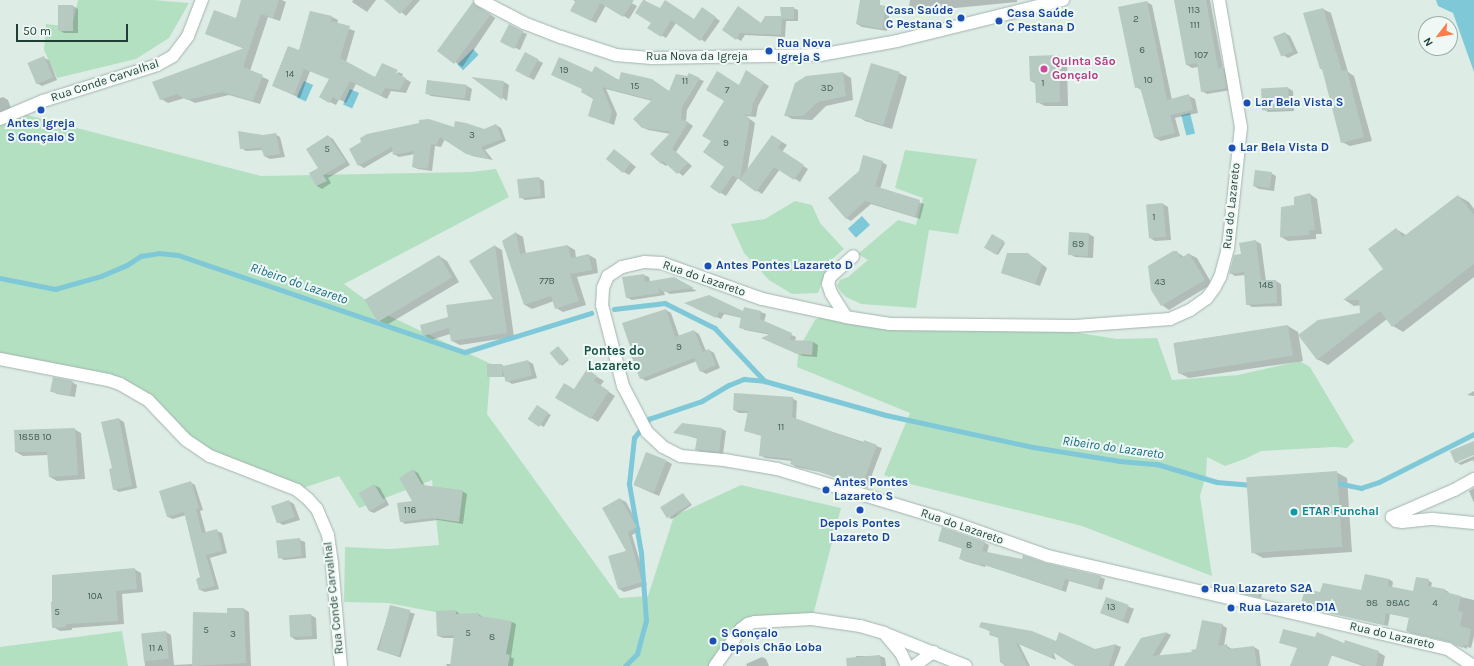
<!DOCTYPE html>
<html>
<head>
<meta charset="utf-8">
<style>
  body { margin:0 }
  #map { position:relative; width:1474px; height:666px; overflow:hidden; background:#deece6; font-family:Karla,sans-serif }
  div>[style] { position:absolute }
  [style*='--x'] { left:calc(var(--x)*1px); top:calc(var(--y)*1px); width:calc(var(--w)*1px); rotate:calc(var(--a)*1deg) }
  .green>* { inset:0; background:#b4e0c2 }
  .water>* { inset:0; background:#7fc8d8; transform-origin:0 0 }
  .shadow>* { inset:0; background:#0003; transform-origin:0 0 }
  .stream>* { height:4.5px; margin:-2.25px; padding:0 2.25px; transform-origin:2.25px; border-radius:2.25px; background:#7fc8d8 }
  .building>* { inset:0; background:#b6cac2; transform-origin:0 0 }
  .roads { filter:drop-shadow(0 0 1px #a1b4ae) drop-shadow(0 0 1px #a1b4ae) }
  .minor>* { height:12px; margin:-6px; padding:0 6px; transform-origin:6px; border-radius:6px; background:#fff }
  .tertiary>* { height:12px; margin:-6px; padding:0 6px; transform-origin:6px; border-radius:6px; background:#fff }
  .secondary>* { height:12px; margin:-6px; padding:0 6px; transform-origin:6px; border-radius:6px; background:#fff }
  .dots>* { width:11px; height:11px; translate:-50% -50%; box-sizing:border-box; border:2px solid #eff8f4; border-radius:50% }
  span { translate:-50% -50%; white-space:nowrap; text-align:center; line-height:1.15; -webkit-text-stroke:4px #eff8f4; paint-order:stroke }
  .number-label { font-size:10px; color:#446159 }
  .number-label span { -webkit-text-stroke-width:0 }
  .transit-label { font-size:12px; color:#164399; font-weight:700 }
  .right { translate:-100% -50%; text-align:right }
  .left { translate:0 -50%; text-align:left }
  .street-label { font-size:12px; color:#1e3e36 }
  .hotel-label { font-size:12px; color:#b23c85; font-weight:700 }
  .culture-label { font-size:12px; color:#0d838f; font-weight:700 }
  .water-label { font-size:13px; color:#116a80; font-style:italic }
  .neighbourhood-label { font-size:13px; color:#175246; font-weight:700 }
  .north { position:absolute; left:1418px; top:16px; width:40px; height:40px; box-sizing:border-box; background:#eff8f4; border:1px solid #9baea8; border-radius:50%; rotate:239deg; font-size:11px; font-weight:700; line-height:16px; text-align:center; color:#1e3e36 }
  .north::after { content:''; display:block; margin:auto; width:14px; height:18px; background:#ff7c49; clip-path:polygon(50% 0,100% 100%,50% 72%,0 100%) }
  .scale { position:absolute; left:16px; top:24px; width:112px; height:18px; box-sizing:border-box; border:2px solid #1e3e36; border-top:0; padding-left:5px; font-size:12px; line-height:14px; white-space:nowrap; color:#1e3e36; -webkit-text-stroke:3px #eff8f4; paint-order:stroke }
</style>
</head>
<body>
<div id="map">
  <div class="green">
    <div style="clip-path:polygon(78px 0,153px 0,189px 3px,169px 38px,136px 59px,57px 78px,44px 50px,46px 24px,72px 27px)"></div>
    <div style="clip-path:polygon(16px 112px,261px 176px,471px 172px,496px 169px,509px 197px,344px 284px,385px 314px,491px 364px,487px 414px,620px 598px,648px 596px,674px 516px,741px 485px,841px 508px,812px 619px,748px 624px,719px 666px,502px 666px,508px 626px,388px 603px,344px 602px,345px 547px,390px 549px,439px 545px,432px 480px,359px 508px,339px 476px,297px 490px,210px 456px,133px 391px,0 359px,0 120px)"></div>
    <div style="clip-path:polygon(905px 150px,977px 159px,958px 234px,929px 230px,916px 308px,861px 304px,846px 297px,840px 291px,837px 286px,840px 280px,848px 277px,868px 260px,858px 254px,898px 220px,916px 225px,923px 198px,895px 188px)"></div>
    <div style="clip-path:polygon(795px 201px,812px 205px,820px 223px,844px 249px,830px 261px,818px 293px,792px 294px,769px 280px,744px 253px,731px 224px,765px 219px)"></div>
    <div style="clip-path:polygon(826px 313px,890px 323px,1073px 332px,1117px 339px,1157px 338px,1172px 380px,1238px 375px,1300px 361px,1310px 367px,1354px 441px,1347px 448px,1334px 447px,1261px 451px,1245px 459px,1225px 466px,1207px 457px,1206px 475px,1200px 496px,1212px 576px,1082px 526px,902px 482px,884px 475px,910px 413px,797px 367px,799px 348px,815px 320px)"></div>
    <div style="clip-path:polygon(122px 631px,128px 666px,0 666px,0 647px)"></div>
  </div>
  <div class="water">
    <div style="clip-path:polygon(1436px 0,1474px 0,1474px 72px,1453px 13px,1438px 6px)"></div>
    <div style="left:473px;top:49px;width:8px;height:22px;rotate:45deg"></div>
    <div style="left:304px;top:81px;width:10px;height:18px;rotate:24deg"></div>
    <div style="left:350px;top:89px;width:10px;height:17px;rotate:24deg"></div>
    <div style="left:1190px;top:113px;width:21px;height:9px;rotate:76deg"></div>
    <div style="left:862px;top:216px;width:12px;height:19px;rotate:48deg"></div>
  </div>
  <div class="shadow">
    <div style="clip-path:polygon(242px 0,282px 0,286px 2px,280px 21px,268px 17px,250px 71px,269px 80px,260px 104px,229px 95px,195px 103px,185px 98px,168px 103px,161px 99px,245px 49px,206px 34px,236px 19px)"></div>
    <div style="clip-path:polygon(353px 0,376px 0,367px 12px,352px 2px)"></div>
    <div style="clip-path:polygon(387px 0,420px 0,406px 16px)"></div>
    <div style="clip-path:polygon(573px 0,626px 0,637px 6px,629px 19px,606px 5px,596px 23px,577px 13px,576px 2px)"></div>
    <div style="clip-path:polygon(644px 0,660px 10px,694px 20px,707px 11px,720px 21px,705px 42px,676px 23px,666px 38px,649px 28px,652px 22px,637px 13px)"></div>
    <div style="clip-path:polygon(910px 0,1017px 0,1017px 2px,935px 10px,935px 13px,914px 10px,909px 7px)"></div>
    <div style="clip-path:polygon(1177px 0,1210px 0,1223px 68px,1228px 71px,1231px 90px,1207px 94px,1202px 91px,1198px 67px,1192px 68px,1187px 65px)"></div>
    <div style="clip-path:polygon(1147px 2px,1152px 5px,1172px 100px,1189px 96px,1195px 99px,1198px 113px,1175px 118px,1180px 136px,1161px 141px,1155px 138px,1143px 91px,1136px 87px)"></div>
    <div style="left:473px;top:3px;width:27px;height:59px;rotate:34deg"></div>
    <div style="clip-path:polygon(73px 6px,78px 9px,78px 33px,64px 33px,59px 30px)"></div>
    <div style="clip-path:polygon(885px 7px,890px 10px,887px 31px,862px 27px,857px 24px)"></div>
    <div style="clip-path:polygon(793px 8px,798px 10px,798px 21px,786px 21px,785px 37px,745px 35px,741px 41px,723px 30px,761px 24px,782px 17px)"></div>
    <div style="clip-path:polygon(1323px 9px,1331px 13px,1348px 72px,1354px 76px,1372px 141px,1350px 146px,1342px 142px,1323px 70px,1321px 69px)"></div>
    <div style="clip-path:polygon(310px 12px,332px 17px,338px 20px,337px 24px,355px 31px,346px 62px,376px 78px,395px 78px,398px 72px,403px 74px,402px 77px,411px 82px,406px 93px,391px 91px,387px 99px,356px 84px,346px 103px,339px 99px,336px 105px,320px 97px,330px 79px,310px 71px,300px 98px,273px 86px,299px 52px)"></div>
    <div style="clip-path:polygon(522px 32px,527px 34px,520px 50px,507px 44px)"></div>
    <div style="clip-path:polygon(1285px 33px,1290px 36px,1298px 53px,1288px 58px,1283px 55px)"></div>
    <div style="clip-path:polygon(525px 53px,543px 63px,534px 80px,522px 74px)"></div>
    <div style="clip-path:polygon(1059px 56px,1067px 60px,1068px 106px,1045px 106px,1037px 102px,1036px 84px,1031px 81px)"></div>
    <div style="clip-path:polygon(44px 58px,49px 60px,57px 80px,42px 86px,37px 83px)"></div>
    <div style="clip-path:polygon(746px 72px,769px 86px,758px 106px,756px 117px,746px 116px,755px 123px,747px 172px,772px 136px,787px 145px,782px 152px,808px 169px,800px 182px,780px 169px,762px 194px,738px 178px,726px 196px,712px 187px,726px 166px,712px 141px)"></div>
    <div style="clip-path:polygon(592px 73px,669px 92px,699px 79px,704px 81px,687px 110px,686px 121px,693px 126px,676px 152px,692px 166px,683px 176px,668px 164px,666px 166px,661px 163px,671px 134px,648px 130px,642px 127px,652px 101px,606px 89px,617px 114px,614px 125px,589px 116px,595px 99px)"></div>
    <div style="clip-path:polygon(843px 73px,851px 78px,853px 100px,826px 106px,812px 120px,792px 119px,785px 115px,806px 77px)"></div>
    <div style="clip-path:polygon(899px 73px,907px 77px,892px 129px,865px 121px,857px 116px)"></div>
    <div style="clip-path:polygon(475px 78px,504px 82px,509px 85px,507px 101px)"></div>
    <div style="clip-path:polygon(467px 86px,472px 89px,470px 101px,431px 96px,426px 93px)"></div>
    <div style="clip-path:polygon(1288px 88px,1293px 91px,1294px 111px,1268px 112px,1263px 109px)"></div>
    <div style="clip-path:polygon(3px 97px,8px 100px,12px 111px,0 115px,0 98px)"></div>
    <div style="clip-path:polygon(496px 125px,501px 128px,506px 141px,485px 150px,493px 160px,472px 156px,445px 139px,441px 147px,435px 146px,432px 171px,418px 169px,413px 167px,415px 154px,399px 157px,394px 154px,393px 151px,364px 168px,359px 165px,350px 150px,454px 128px,484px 130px)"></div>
    <div style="clip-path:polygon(275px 134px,280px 137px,285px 157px,270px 159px,264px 156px,263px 150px,246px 151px,241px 148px,263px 136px)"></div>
    <div style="clip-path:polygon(328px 136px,333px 139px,350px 165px,328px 178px,331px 183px,322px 189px,317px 186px,310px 173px,319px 168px)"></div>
    <div style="clip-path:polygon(619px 153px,636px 167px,629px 175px,624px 172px)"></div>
    <div style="clip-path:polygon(882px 162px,887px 165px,880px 189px,924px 204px,920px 219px,871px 204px,851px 221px,846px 218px)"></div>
    <div style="clip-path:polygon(1271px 173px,1276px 176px,1274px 191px,1259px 189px,1254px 186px)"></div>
    <div style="clip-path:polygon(539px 178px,544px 181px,545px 198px,525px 200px,520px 197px)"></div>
    <div style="clip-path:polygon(1310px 194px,1317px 199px,1322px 234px,1316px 234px,1316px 239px,1288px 241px,1281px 237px,1295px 206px)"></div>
    <div style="clip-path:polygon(1458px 196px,1469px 202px,1474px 209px,1474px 277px,1403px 332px,1393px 326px,1387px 319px,1328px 365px,1317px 359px,1362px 314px,1361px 305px,1354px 306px,1345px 300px,1385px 269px,1396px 229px,1406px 235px)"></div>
    <div style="clip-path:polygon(1163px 204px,1168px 207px,1171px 240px,1155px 241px,1150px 238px)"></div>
    <div style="clip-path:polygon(516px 233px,523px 237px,526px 254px,568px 246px,575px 250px,576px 258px,589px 255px,596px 259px,598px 273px,577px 277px,586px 305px,563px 312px,556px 308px,554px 301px,532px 309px,525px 305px,503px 241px)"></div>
    <div style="clip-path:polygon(1089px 234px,1094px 237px,1093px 258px,1075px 257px,1070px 254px)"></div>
    <div style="left:993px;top:236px;width:14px;height:14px;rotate:30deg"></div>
    <div style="clip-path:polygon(1256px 241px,1261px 244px,1266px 281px,1276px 281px,1281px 284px,1282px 306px,1252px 307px,1247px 304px,1245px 275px,1235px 276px,1230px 273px)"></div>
    <div style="clip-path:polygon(495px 246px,502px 250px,514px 337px,460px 345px,452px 341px,450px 334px,431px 340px,424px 335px,449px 317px,495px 300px)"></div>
    <div style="clip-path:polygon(1177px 252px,1184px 257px,1189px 254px,1197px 258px,1212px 284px,1169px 310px,1162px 305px)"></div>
    <div style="clip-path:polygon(439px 256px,447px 261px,459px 282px,385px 326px,377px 321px)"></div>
    <div style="clip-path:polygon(1033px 257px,1047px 268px,1040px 286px,1002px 273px)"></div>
    <div style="clip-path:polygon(644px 275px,649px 277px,650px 282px,674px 279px,697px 291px,670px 294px,663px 290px,665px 295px,632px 300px,626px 297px)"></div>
    <div style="clip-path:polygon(690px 305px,744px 312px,745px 308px,761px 312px,766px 314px,764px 322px,796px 337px,795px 341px,813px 342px,818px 345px,817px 357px,803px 356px,767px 340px,771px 335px,745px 330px,740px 327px,742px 318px,724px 314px,721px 319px)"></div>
    <div style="clip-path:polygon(666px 310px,671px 313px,679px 336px,694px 331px,699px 334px,706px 351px,709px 350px,714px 353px,720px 368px,706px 374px,701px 371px,697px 361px,646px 381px,641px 378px)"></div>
    <div style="clip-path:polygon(1288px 326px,1298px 332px,1303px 361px,1189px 378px,1179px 373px,1174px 343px)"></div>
    <div style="left:558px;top:347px;width:17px;height:9px;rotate:50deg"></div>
    <div style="clip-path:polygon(528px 361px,533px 364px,537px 378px,512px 384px,507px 381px,506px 377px,489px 376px,502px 365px,504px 366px)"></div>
    <div style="clip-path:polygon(587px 371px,604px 381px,600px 386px,615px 396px,598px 422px,557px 398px,575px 390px)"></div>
    <div style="clip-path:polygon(72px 382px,77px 385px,75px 397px,57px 394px,52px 391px)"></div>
    <div style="clip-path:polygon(1474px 391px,1474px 396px,1467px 395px)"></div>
    <div style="clip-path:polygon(792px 398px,797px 401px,796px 420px,882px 448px,867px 488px,820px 472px,796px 467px,792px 464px,792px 461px,765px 458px,760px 455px,762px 436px,745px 431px,748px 413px,739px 413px,734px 410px)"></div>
    <div style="left:537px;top:407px;width:16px;height:14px;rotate:30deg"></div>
    <div style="clip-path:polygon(119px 419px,124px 422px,137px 488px,119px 492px,114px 489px,113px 469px)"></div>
    <div style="clip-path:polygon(74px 429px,81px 433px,85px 479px,57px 481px,50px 477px,48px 455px,23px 456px,16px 452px)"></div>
    <div style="clip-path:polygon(722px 429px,726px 431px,723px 454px,700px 452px,696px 449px,698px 439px,675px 432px)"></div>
    <div style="clip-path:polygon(1474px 442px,1474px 454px,1458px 461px,1458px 463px,1474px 456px,1474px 463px,1473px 460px,1461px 465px,1456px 462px)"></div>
    <div style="clip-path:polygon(667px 461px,672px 464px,659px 496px,634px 485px)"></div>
    <div style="clip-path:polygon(413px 470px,418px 473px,425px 486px,462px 491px,467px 494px,463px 524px,438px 520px,405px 524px,401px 521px,414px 502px)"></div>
    <div style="clip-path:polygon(1336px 472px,1347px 478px,1352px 552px,1263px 558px,1252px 552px)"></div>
    <div style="clip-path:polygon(190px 482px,195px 485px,203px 510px,200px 511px,206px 533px,217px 531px,222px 533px,227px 553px,210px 558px,219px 589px,205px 592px,200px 590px,202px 578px,186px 515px,173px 519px,168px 517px,161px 492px)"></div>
    <div style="clip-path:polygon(374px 485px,380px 488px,389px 505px,374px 513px,369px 511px,360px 493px)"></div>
    <div style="clip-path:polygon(1474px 488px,1474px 503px,1469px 491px)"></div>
    <div style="clip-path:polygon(683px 494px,692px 505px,672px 519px,669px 518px)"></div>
    <div style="clip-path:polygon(620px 499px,626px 502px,641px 530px,632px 535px,647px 585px,624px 592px,619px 589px,610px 556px,627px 551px)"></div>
    <div style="clip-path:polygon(289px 501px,294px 504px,300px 520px,283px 525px,278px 522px,272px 506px)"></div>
    <div style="clip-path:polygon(943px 528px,985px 543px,989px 545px,987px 553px,1100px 577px,1105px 579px,1102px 590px,1069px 581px,1066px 592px,986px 565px,985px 567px,964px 561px,960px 558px,963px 549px,939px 541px)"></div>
    <div style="clip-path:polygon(300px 540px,305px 542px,306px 558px,284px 560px,279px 557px)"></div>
    <div style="clip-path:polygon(134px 569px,141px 573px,143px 592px,122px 594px,124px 624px,72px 628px,72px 630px,60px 631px,53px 627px)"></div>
    <div style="clip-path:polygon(1389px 579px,1393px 582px,1392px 588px,1414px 592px,1428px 580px,1432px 583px,1431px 587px,1445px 590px,1449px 592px,1448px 594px,1474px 600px,1474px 636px,1471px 648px,1467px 647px,1467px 649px,1455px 643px,1411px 633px,1407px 631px,1410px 618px,1390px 614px,1388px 626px,1302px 606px,1320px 594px,1362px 591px)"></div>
    <div style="clip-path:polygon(1225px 585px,1260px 592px,1262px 593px,1261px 598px,1226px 590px,1224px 589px)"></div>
    <div style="left:1106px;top:598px;width:30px;height:16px;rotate:21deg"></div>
    <div style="left:391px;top:606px;width:25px;height:46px;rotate:18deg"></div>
    <div style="clip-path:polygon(244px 609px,249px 612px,251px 666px,145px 666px,142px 634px,166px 632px,171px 635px,174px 665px,193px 664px,228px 614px)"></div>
    <div style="clip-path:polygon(456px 611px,461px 615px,478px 614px,483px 617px,512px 622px,516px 624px,511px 657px,514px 659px,513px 666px,447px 666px,446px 664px,451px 664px,455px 638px,443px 638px,438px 636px)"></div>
    <div style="clip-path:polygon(311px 615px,316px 618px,317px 639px,296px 640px,291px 637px)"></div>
    <div style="clip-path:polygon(1222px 625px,1227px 628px,1224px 646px,1227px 646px,1232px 649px,1254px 647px,1259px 650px,1261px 666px,1125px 666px,1167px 633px,1171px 635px,1159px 656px,1193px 653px)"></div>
    <div style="clip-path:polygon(985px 629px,1049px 640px,1056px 660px,1019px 644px,1030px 666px,1007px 666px,999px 638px,990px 635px,991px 632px)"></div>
    <div style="clip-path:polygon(1344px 644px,1378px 652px,1385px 656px,1383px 666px,1363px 666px,1319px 651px)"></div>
    <div style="clip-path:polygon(1116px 645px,1121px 647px,1114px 666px,1078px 666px,1095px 650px)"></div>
    <div style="clip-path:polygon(856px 656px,880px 656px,885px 658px,886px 666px,856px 666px)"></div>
    <div style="clip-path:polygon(762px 657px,766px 659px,769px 666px,747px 666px,746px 664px)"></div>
  </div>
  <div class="stream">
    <div style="--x:0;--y:278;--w:56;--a:11.3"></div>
    <div style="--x:55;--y:289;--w:48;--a:-15.8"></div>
    <div style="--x:101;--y:276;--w:28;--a:-23"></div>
    <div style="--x:127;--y:265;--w:17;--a:-33"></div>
    <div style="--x:141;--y:256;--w:18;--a:-9"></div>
    <div style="--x:159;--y:253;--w:19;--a:6"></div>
    <div style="--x:178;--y:255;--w:303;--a:18.7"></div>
    <div style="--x:465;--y:352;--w:132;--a:-17.2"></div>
    <div style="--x:614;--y:309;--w:51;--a:-6.7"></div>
    <div style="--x:665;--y:303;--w:56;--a:26.6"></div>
    <div style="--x:715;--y:328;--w:73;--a:46.7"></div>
    <div style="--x:765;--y:381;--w:126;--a:15.7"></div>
    <div style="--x:886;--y:415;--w:150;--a:12.3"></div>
    <div style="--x:1033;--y:447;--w:88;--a:9.1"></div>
    <div style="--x:1120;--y:461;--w:37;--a:5"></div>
    <div style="--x:1157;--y:464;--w:63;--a:16.7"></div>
    <div style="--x:1217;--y:482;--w:35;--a:5"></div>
    <div style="--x:1333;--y:482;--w:29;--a:12"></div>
    <div style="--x:1361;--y:488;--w:19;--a:-18"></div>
    <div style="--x:1379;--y:482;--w:106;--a:-26.8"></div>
    <div style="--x:625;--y:666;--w:17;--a:-45"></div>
    <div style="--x:637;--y:654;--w:34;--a:-75"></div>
    <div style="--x:646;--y:621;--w:68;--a:-94.2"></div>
    <div style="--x:641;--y:553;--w:70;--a:-99.9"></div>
    <div style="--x:629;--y:484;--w:46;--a:-83.8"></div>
    <div style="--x:634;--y:438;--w:24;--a:-52"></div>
    <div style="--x:649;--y:419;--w:56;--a:-18.8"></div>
    <div style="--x:702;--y:401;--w:31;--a:-31"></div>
    <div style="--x:729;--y:385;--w:16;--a:-22"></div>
    <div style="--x:744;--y:379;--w:21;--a:5"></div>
  </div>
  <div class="building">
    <div style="clip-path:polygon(241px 0,279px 0,273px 18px,261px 14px,243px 67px,263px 75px,253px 101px,222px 92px,187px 100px,177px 94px,160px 100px,152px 82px,244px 48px,205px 34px,214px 10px,236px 18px)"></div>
    <div style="clip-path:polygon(384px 0,413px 0,400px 14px)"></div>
    <div style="clip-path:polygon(576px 0,634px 0,623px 17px,600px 3px,591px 21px,570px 11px)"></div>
    <div style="clip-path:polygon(643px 0,660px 8px,665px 0,694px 19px,702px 7px,716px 17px,700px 41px,671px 20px,661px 37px,647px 28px,651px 23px,635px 13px)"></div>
    <div style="clip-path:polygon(860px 0,880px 0,880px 5px,886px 6px,882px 29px,856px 24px)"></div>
    <div style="clip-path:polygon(1174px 0,1206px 0,1218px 68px,1223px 67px,1227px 88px,1201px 92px,1197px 63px,1186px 65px)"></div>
    <div style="clip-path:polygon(1147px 1px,1167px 100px,1189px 94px,1193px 110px,1170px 115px,1175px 133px,1154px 138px,1140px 87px,1135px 88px,1118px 7px)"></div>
    <div style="clip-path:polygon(473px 2px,477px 7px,491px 14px,454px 64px,437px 51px)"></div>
    <div style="left:58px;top:5px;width:15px;height:26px"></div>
    <div style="clip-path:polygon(738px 6px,761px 23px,765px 16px,781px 16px,780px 7px,794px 7px,794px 19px,782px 19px,781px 35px,740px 33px,736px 40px,722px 30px)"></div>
    <div style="clip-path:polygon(1323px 8px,1342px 71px,1347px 70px,1364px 137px,1341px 143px,1322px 69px,1320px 69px,1303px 13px)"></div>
    <div style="clip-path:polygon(310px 11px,332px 16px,331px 21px,350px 26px,340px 58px,375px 77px,382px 63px,398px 70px,396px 73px,406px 78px,400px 90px,385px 88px,381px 96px,350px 81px,339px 101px,333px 97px,329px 103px,319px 97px,329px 79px,304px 69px,294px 95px,272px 86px,288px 46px,299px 50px)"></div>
    <div style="left:509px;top:24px;width:16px;height:20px;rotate:27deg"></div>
    <div style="left:1285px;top:32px;width:21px;height:13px;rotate:67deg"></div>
    <div style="left:525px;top:52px;width:15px;height:21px;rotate:28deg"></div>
    <div style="clip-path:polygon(1059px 55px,1060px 102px,1036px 103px,1035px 81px,1030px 81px,1029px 56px)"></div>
    <div style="left:44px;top:56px;width:23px;height:18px;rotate:67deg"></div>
    <div style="clip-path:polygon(559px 57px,592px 72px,595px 66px,619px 80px,621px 72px,652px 79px,669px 91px,676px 74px,687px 76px,689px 73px,700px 78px,682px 107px,681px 121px,683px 119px,688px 122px,672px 149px,688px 163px,677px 174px,663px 161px,661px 164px,650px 154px,671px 132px,642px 128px,633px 119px,652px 100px,602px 87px,612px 111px,609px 123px,588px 116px,593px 99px,581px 92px,582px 89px,551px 75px)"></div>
    <div style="left:871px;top:63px;width:30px;height:56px;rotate:17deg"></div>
    <div style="clip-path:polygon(746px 70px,764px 82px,753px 103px,751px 115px,744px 114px,750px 119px,740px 179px,772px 135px,782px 142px,778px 148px,804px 165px,794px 180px,774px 167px,756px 192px,733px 175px,720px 194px,710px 187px,724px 167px,703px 152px,711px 141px,702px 136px,724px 101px,706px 90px,717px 71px,739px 85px)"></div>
    <div style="clip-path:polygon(843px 72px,846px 96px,818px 102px,803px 116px,784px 116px,795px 83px,806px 76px)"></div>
    <div style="clip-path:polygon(471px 77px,504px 81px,502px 100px)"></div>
    <div style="left:427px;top:80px;width:40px;height:14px;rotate:7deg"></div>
    <div style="left:1288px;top:87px;width:22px;height:27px;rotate:87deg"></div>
    <div style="clip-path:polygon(429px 119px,454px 127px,455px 121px,466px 123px,484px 129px,496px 124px,502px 139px,481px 147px,489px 159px,466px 154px,440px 137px,436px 145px,431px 144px,428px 169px,412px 167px,414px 151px,393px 155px,392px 147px,358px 166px,349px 149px,361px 142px,360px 138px,367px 134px,419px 123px,419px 120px)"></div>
    <div style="clip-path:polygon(238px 131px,263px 135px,276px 133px,280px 154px,264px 156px,261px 148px,240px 149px)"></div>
    <div style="clip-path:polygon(328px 135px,346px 162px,323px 175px,327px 181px,316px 186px,309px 173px,318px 168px,306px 149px)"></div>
    <div style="left:614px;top:149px;width:22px;height:13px;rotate:39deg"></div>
    <div style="clip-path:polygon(863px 155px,883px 161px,875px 186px,920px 200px,915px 217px,865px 201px,846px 219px,828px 198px,859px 171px)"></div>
    <div style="left:1255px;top:170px;width:17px;height:16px;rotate:7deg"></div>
    <div style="left:539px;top:177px;width:19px;height:22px;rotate:84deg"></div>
    <div style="clip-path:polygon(1310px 193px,1315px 230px,1309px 230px,1309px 235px,1280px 237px,1281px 207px,1294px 205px,1294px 197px)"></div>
    <div style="clip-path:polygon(1458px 195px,1474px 215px,1474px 264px,1392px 327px,1380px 311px,1317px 360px,1298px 335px,1318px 320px,1360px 313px,1359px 300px,1343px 300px,1383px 269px,1368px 249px,1396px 228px,1403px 237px)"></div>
    <div style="left:1163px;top:203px;width:34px;height:17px;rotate:85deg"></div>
    <div style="clip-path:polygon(516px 232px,520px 254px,568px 245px,571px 258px,589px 254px,592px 270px,570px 274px,579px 301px,555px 309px,551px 296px,524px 305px,502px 241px)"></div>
    <div style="left:1069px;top:232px;width:20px;height:23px;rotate:3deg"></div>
    <div style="left:992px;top:234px;width:14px;height:16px;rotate:30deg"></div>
    <div style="clip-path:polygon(1256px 240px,1261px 280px,1276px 280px,1277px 303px,1246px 305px,1244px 272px,1229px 274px,1234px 255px,1241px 254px,1239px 243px)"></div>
    <div style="clip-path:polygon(495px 245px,507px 333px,451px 341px,449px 328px,423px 336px,420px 325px,448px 317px,446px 305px,493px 299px,469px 261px)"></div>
    <div style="clip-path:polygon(1173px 251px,1177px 251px,1181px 258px,1189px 253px,1205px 280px,1161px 306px,1151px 290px,1148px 266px)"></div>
    <div style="clip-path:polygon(1007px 253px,1028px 253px,1042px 265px,1035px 284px,1001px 273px)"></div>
    <div style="left:439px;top:255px;width:26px;height:87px;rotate:59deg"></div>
    <div style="clip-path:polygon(644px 274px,645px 282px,674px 277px,694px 288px,664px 292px,658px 288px,660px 293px,626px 298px,622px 277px)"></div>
    <div style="clip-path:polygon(709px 295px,743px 311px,744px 307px,761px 311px,760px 319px,792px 333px,790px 340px,813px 341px,812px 355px,797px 354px,761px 338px,771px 334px,739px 328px,741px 317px,719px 312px,716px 318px,684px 303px)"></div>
    <div style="clip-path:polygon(666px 309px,675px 337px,694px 330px,703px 352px,709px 349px,716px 365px,700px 372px,694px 358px,640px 379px,631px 356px,633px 355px,622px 323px)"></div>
    <div style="left:1288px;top:325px;width:31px;height:116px;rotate:81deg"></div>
    <div style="left:558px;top:346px;width:16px;height:11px;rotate:50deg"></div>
    <div style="left:528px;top:360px;width:16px;height:27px;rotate:76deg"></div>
    <div style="left:487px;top:364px;width:15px;height:13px"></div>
    <div style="clip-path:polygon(587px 369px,597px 376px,594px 381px,609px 391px,591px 419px,555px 398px,564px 383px,574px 389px)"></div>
    <div style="left:53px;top:377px;width:20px;height:15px;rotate:11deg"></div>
    <div style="clip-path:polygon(734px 393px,793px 397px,792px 417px,863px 443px,864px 440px,877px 445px,862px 486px,814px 470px,790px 464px,792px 459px,759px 456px,761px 435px,744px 431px,748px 411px,733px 410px)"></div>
    <div style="left:537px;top:405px;width:14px;height:17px;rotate:34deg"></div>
    <div style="clip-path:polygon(119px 418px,132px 486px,113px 490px,109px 469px,112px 468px,101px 422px)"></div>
    <div style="clip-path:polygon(682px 423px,722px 428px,719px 452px,695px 450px,697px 438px,673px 433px)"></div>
    <div style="clip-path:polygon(75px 428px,78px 475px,49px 477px,47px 452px,15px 452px,14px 430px)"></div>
    <div style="clip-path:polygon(1474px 441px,1474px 455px,1455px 463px,1450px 451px)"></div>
    <div style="left:646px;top:452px;width:22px;height:35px;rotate:21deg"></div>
    <div style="clip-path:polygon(413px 469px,422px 485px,463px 490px,459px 522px,432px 518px,400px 522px,397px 503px,412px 501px,399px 478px)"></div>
    <div style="left:1337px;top:471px;width:76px;height:91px;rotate:86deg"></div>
    <div style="clip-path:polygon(191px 481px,199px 508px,196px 509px,202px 533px,217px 529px,223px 551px,206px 555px,215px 586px,199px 590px,196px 579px,200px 577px,184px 512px,167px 517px,159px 491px)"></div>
    <div style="left:374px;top:484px;width:21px;height:18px;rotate:59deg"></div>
    <div style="left:683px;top:493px;width:13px;height:27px;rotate:58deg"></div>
    <div style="clip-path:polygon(620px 498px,637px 527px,628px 532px,642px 582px,618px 589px,608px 556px,626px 551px,602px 508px)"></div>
    <div style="left:289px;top:500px;width:18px;height:19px;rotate:71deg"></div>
    <div style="clip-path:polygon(942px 527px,985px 542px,982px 551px,1022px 559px,1023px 555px,1046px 563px,1101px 576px,1097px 589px,1065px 579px,1062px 590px,981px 564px,981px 565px,959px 559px,962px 548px,938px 541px)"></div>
    <div style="left:300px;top:538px;width:18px;height:24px;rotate:84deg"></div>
    <div style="clip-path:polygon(135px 568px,137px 589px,116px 591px,118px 621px,66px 624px,66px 627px,52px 628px,51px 602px,52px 602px,52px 575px)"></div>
    <div style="clip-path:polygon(1365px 574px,1389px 579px,1388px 586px,1413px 591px,1416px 577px,1429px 579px,1428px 586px,1445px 589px,1445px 592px,1461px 596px,1458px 611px,1463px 612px,1460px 626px,1471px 629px,1468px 646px,1463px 645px,1463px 648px,1457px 646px,1450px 642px,1406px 631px,1409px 617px,1386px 613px,1384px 625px,1300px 607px,1305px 589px,1320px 592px,1323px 583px,1361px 590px)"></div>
    <div style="clip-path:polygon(1224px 584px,1260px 591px,1259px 597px,1223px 589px)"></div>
    <div style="left:1106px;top:597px;width:24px;height:17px;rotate:19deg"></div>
    <div style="left:390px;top:605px;width:21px;height:47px;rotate:14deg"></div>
    <div style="clip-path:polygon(227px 608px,244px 608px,246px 663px,192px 666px,193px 612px,227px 613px)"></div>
    <div style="clip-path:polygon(456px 610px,456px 614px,479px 613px,479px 616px,512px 621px,506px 654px,510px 655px,508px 666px,450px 666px,454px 635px,437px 636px,436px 611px)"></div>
    <div style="left:311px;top:614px;width:22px;height:22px;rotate:87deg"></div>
    <div style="clip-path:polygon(1202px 620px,1223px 624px,1218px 646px,1227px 644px,1228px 649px,1254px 646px,1257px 666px,1124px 666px,1141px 638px,1167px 632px,1152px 656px,1192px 652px,1191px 650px,1196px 649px)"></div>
    <div style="clip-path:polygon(981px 622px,1032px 631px,1056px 641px,1059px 632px,1095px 649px,1116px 644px,1109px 666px,1075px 666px,1054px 653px,1052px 658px,1016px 643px,1028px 666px,1005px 666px,1000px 662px,998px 637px,989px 635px,990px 631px,979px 627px)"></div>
    <div style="clip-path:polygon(1283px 629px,1315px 637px,1317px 632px,1344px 643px,1345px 640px,1379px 651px,1376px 666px,1366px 666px,1332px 655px,1328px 666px,1290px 666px,1297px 648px,1279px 643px)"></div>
    <div style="left:166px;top:631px;width:28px;height:25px;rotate:84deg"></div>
    <div style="left:880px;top:655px;width:11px;height:34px;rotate:85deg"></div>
  </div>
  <div class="roads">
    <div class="minor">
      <div style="--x:480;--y:0;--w:50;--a:27.6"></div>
      <div style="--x:524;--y:23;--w:40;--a:21"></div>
      <div style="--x:561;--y:37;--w:58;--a:18.1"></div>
      <div style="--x:616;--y:55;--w:36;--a:5"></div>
      <div style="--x:652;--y:58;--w:168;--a:-1"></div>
      <div style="--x:820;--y:55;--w:78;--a:-10.3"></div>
      <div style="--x:897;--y:41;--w:171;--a:-13.9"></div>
      <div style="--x:1219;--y:0;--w:129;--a:80.2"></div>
      <div style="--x:1241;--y:127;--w:122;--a:96.1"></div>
      <div style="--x:1228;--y:248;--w:30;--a:105"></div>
      <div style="--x:1220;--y:277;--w:11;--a:117"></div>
      <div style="--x:1215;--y:287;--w:14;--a:126"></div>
      <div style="--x:1207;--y:298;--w:21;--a:145"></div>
      <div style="--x:1190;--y:310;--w:22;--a:156"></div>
      <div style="--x:1170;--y:319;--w:95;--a:175.8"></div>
      <div style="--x:1075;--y:326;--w:185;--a:-179.4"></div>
      <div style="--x:890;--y:324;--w:45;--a:-171"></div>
      <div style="--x:846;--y:317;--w:86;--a:-167.9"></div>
      <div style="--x:762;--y:299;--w:106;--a:-160.2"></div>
      <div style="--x:662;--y:263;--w:18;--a:-177"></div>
      <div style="--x:644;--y:262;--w:23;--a:167"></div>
      <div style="--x:622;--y:267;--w:17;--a:147"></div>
      <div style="--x:608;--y:276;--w:13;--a:113"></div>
      <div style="--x:603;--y:288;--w:17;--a:93"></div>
      <div style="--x:602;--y:305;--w:84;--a:75.5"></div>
      <div style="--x:623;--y:386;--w:52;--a:62.4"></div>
      <div style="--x:647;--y:432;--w:22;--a:43"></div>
      <div style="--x:663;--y:447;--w:20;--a:27"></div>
      <div style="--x:681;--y:456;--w:43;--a:5.3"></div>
      <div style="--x:724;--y:460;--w:54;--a:9.6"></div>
      <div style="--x:777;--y:469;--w:167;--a:16.7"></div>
      <div style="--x:937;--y:517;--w:118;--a:19.4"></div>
      <div style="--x:1048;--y:556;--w:411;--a:13.1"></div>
      <div style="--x:1448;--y:649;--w:30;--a:34"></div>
      <div style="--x:846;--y:317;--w:28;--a:-122"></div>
      <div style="--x:831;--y:293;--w:9;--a:-108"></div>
      <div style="--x:828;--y:284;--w:7;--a:-74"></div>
      <div style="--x:830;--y:277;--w:31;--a:-42"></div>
      <div style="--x:1474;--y:479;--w:23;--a:151"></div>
      <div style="--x:1454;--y:490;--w:68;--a:156.5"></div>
      <div style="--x:1392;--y:517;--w:6;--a:45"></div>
      <div style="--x:1396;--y:521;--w:6;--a:9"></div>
      <div style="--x:1402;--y:522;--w:31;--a:-6"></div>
      <div style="--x:1433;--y:519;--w:41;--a:5.6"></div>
    </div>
    <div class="tertiary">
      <div style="--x:884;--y:633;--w:26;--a:50"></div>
      <div style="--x:901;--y:653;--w:14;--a:65"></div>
      <div style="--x:914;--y:666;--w:24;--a:-36"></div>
    </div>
    <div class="secondary">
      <div style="--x:0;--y:119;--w:47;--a:-22.7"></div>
      <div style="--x:43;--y:101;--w:120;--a:-17.5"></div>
      <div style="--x:157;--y:65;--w:18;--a:-29"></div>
      <div style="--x:173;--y:56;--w:25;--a:-53"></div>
      <div style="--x:188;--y:36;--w:39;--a:-69"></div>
      <div style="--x:0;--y:359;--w:110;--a:11"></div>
      <div style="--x:108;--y:380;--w:13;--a:18"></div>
      <div style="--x:120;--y:384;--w:32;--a:30"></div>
      <div style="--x:148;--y:400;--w:55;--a:46.5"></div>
      <div style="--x:186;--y:440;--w:29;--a:34"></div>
      <div style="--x:210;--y:456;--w:93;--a:21.3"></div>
      <div style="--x:297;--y:490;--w:14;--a:39"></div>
      <div style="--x:308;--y:499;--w:13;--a:48"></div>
      <div style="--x:317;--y:509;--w:28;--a:67"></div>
      <div style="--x:328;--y:535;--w:29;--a:82"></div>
      <div style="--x:332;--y:564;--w:102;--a:85"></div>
      <div style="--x:715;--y:666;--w:45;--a:-54.9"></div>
      <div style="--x:741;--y:629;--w:9;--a:-36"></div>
      <div style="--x:748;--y:624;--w:7;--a:-16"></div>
      <div style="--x:755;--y:622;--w:57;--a:-3"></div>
      <div style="--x:812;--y:619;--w:49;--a:8.3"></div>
      <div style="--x:860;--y:626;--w:25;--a:16"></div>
      <div style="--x:884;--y:633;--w:88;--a:21.9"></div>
    </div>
  </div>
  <div class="dots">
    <div style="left:961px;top:18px;background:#1a4fb4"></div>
    <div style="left:999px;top:21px;background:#1a4fb4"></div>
    <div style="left:769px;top:51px;background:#1a4fb4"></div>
    <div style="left:1044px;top:69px;background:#d1479c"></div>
    <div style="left:1247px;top:103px;background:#1a4fb4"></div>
    <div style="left:41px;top:110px;background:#1a4fb4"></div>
    <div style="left:1232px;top:148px;background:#1a4fb4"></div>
    <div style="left:708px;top:266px;background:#1a4fb4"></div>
    <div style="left:826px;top:490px;background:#1a4fb4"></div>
    <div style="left:860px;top:510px;background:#1a4fb4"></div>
    <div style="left:1294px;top:512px;background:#0f9aa8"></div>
    <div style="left:1205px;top:589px;background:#1a4fb4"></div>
    <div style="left:1231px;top:608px;background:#1a4fb4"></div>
    <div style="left:713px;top:641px;background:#1a4fb4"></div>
  </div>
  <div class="number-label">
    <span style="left:1194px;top:11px">113</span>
    <span style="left:1136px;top:20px">2</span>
    <span style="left:1195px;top:26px">111</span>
    <span style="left:1142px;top:51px">6</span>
    <span style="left:1201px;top:56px">107</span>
    <span style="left:564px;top:71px">19</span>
    <span style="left:290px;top:75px">14</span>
    <span style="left:1148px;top:81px">10</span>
    <span style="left:685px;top:82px">11</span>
    <span style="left:1043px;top:84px">1</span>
    <span style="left:635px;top:87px">15</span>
    <span style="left:827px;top:89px">3D</span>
    <span style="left:727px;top:91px">7</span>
    <span style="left:472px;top:136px">3</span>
    <span style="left:726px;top:144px">9</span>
    <span style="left:327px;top:150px">5</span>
    <span style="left:1154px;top:218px">1</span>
    <span style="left:1078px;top:245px">89</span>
    <span style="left:547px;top:282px">77B</span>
    <span style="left:1160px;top:283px">43</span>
    <span style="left:1266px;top:286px">148</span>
    <span style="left:679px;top:348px">9</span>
    <span style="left:781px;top:428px">11</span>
    <span style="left:35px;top:438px">185B 10</span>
    <span style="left:410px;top:511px">116</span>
    <span style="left:969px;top:546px">8</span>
    <span style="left:95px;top:597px">10A</span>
    <span style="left:1372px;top:604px">98</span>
    <span style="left:1398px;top:604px">98AC</span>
    <span style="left:1435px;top:604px">4</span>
    <span style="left:1111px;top:608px">13</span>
    <span style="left:57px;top:613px">5</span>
    <span style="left:206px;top:631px">5</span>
    <span style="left:468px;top:634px">5</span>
    <span style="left:233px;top:635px">3</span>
    <span style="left:492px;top:638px">8</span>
    <span style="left:156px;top:649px">11 A</span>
  </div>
  <div class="transit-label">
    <span class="right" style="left:953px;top:18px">Casa Saúde<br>C Pestana S</span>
    <span class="left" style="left:1007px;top:21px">Casa Saúde<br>C Pestana D</span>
    <span class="left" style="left:777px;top:51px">Rua Nova<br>Igreja S</span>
    <span class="left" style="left:1255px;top:103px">Lar Bela Vista S</span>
    <span style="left:41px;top:131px">Antes Igreja<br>S Gonçalo S</span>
    <span class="left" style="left:1240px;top:148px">Lar Bela Vista D</span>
    <span class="left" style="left:716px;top:266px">Antes Pontes Lazareto D</span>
    <span class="left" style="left:834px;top:490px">Antes Pontes<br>Lazareto S</span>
    <span style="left:860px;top:531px">Depois Pontes<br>Lazareto D</span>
    <span class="left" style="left:1213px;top:589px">Rua Lazareto S2A</span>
    <span class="left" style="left:1239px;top:608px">Rua Lazareto D1A</span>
    <span class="left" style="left:721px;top:641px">S Gonçalo<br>Depois Chão Loba</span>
  </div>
  <div class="street-label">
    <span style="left:697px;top:57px">Rua Nova da Igreja</span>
    <span style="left:105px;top:81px;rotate:-18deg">Rua Conde Carvalhal</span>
    <span style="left:1232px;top:206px;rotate:-84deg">Rua do Lazareto</span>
    <span style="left:704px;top:279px;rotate:19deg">Rua do Lazareto</span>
    <span style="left:962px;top:527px;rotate:19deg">Rua do Lazareto</span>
    <span style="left:334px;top:598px;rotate:-96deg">Rua Conde Carvalhal</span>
    <span style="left:1392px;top:636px;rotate:13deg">Rua do Lazareto</span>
  </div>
  <div class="hotel-label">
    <span class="left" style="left:1052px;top:69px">Quinta São<br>Gonçalo</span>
  </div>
  <div class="culture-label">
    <span class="left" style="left:1302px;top:512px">ETAR Funchal</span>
  </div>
  <div class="water-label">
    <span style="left:299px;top:284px;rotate:19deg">Ribeiro do Lazareto</span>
    <span style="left:1113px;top:448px;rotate:8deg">Ribeiro do Lazareto</span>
  </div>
  <div class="neighbourhood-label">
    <span style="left:614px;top:359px">Pontes do<br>Lazareto</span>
  </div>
  <div class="north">N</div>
  <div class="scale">50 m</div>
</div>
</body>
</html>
